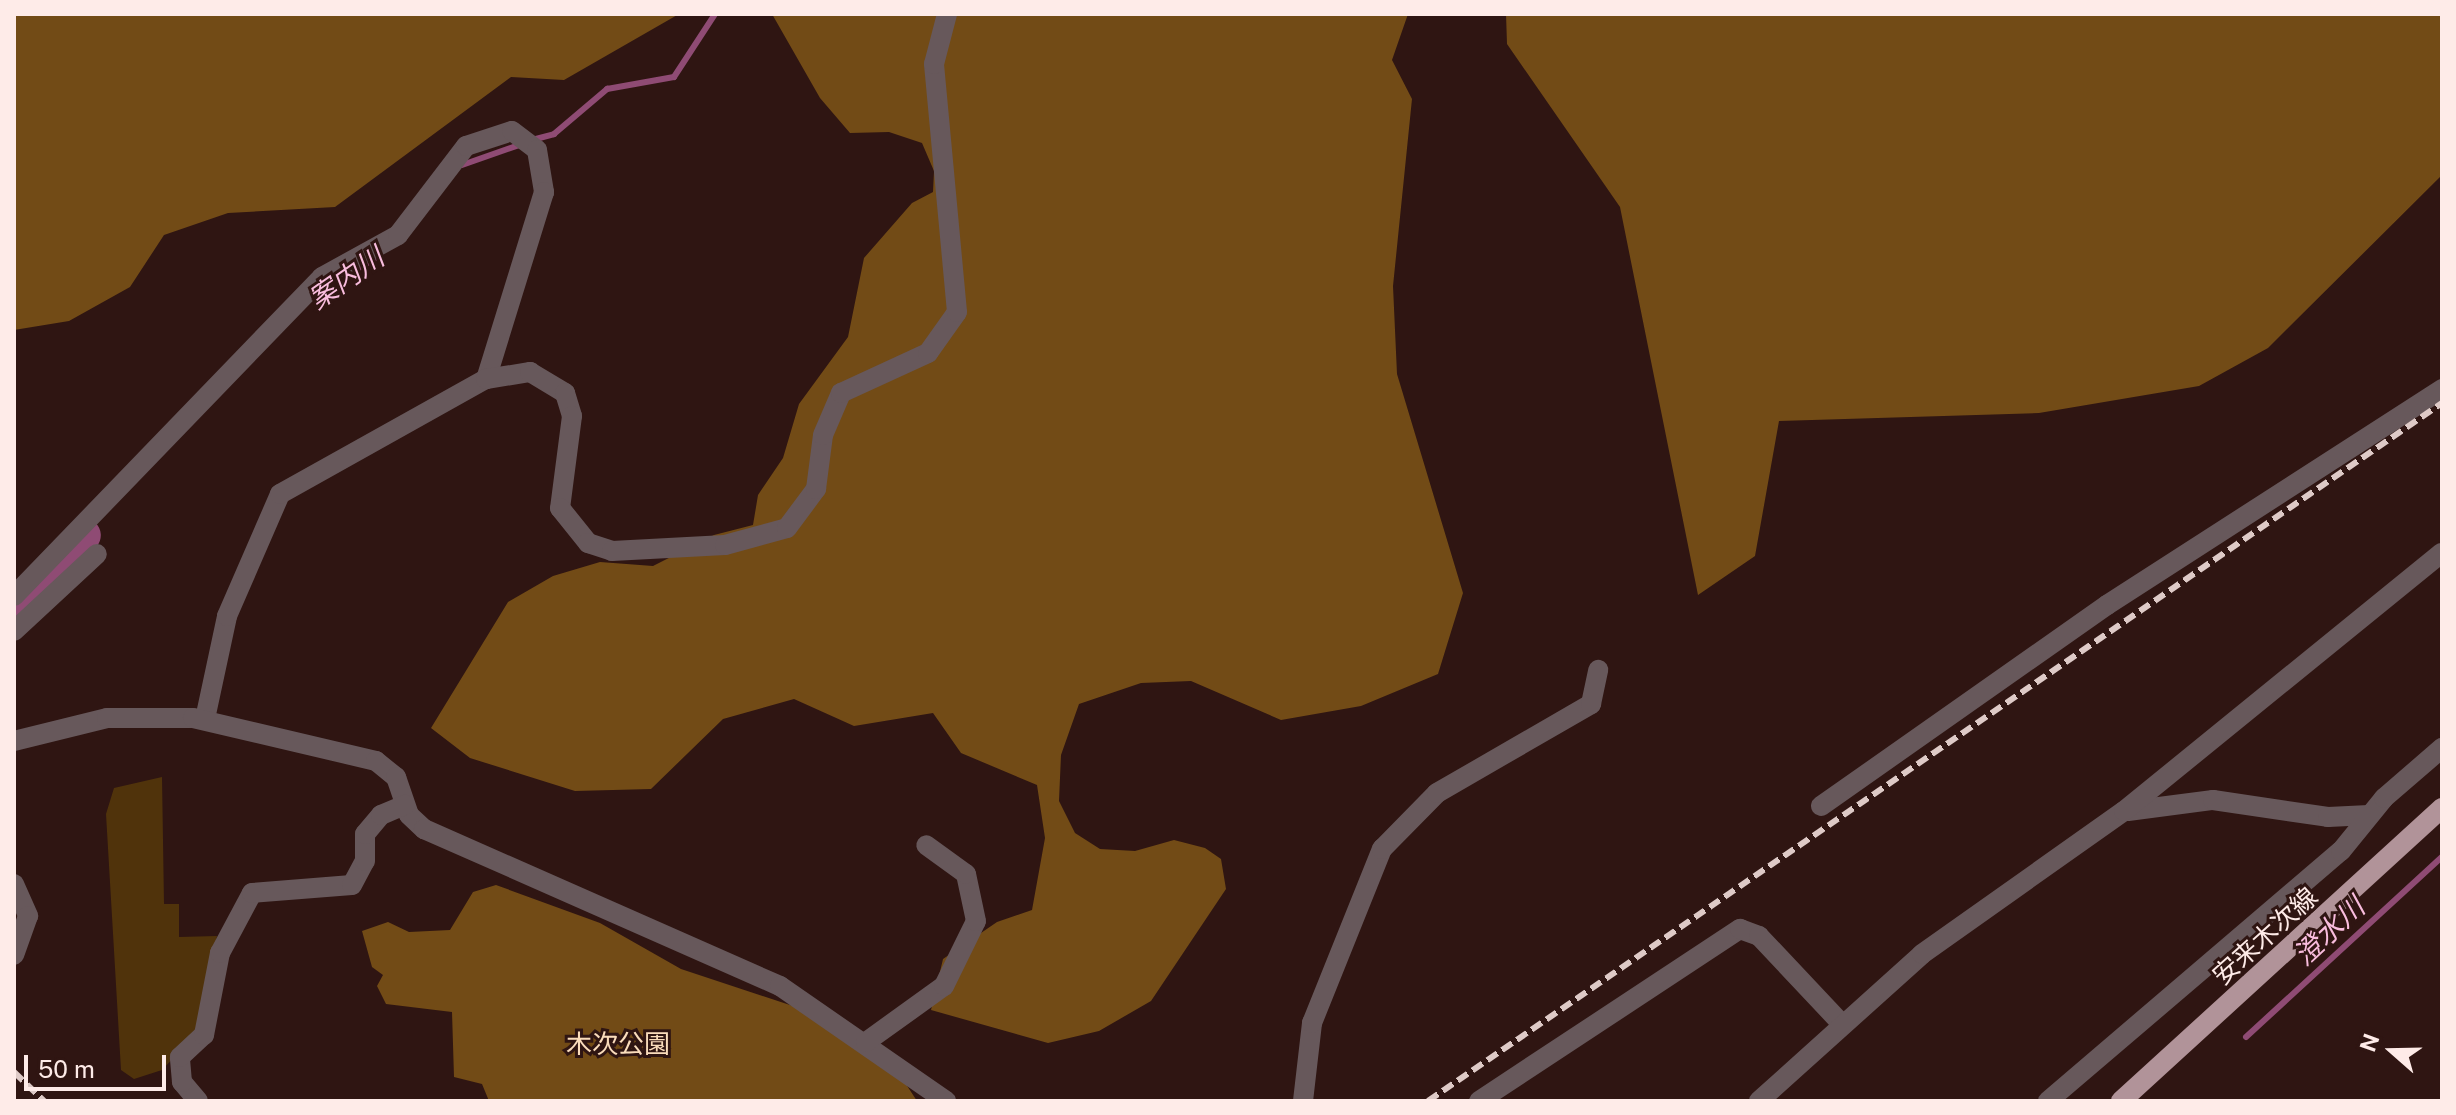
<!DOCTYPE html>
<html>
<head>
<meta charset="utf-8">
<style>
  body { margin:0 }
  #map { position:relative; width:2456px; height:1115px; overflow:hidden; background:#2f1512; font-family:"Public Sans","Noto Sans JP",sans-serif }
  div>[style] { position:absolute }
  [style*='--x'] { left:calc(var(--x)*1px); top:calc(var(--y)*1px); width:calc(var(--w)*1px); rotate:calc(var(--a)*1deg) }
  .green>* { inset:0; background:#50330b }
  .forest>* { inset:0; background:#724b16 }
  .stream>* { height:6px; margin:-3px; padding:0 3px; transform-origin:3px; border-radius:3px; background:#8f4b74 }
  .river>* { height:34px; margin:-17px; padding:0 17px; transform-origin:17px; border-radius:17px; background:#8f4b74 }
  .minor>* { height:20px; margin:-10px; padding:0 10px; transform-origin:10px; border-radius:10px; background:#67585b }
  .primary>* { height:20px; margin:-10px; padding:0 10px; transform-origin:10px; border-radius:10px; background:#b19399 }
  .rail>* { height:6px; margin-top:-3px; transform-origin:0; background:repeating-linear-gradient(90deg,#decac7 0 12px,transparent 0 18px) }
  span { translate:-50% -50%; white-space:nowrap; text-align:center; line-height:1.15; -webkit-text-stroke:6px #2f1512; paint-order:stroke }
  .street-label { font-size:26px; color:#feebe8 }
  .park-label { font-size:26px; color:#fadcbb }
  .water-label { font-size:28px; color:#f8bcdd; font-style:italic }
  .frame { position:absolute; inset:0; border:16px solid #feebe8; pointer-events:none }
  .north { position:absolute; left:2352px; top:1011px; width:80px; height:80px; -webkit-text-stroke:6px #2f1512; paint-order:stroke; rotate:290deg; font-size:22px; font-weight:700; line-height:32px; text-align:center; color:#feebe8 }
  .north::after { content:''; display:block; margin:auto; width:28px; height:36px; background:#feebe8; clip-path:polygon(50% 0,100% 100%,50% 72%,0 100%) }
  .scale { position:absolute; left:24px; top:1055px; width:142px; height:36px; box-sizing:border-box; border:4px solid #feebe8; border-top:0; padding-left:10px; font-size:24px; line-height:28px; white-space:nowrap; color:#feebe8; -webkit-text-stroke:6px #2f1512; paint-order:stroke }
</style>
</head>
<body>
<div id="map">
  <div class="green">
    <div style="clip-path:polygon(162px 777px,164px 904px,179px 904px,179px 937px,217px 936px,199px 1031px,162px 1070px,134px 1079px,121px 1070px,106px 814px,114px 788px)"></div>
  </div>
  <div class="forest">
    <div style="clip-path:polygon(14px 14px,679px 14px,564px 80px,511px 77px,335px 207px,228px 213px,164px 235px,130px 287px,69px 321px,14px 330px)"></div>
    <div style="clip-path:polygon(772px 14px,1408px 14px,1392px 60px,1412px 99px,1393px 286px,1397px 374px,1463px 593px,1438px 674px,1361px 706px,1281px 720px,1191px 681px,1141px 683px,1079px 704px,1061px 755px,1059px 801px,1075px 833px,1100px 849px,1135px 851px,1174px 840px,1205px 848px,1221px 859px,1226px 889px,1151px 1001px,1099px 1031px,1048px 1043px,931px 1010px,943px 959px,997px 922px,1032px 910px,1045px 838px,1037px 785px,961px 753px,933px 713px,854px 726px,794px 699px,723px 719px,651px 789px,575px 791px,470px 758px,431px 728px,508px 602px,553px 576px,600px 562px,653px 566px,714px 535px,753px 525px,758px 495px,783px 458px,799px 404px,848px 337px,864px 258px,912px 203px,933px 192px,934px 171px,922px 143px,889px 132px,850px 133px,820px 98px)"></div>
    <div style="clip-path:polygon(1506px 14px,2442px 14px,2442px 175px,2268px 348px,2199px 386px,2039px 413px,1779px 421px,1755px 556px,1698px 595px,1620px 207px,1507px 44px)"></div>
    <div style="clip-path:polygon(496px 885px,600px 923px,681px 969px,802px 1009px,902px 1078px,917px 1101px,489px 1101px,482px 1084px,454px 1077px,452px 1012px,386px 1004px,377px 986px,383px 975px,372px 967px,362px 931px,388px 922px,409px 932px,450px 930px,473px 892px)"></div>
  </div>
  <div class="stream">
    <div style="--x:532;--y:140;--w:23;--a:-15"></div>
    <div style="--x:554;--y:134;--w:70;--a:-40.3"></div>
    <div style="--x:607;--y:89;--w:68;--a:-10.2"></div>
    <div style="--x:674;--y:77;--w:75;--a:-56.9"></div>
    <div style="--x:462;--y:165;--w:64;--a:-19.3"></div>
    <div style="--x:348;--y:274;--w:29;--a:-29"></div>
    <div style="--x:2246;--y:1037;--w:266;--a:-42.6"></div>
  </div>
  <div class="river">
    <div style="--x:14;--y:615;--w:106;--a:-48.8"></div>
  </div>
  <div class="minor">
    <div style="--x:14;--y:596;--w:443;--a:-46"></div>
    <div style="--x:322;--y:277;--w:87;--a:-28.9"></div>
    <div style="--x:398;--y:235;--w:112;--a:-52.6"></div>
    <div style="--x:466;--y:146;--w:48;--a:-18.1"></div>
    <div style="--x:512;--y:131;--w:31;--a:37"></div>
    <div style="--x:537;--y:150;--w:43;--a:80.5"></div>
    <div style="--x:544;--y:192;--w:196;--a:107.2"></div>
    <div style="--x:14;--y:631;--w:113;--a:-42.9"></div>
    <div style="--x:205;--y:719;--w:105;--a:-77.9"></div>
    <div style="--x:227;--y:616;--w:133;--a:-66.5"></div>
    <div style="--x:280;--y:494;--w:236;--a:-29.2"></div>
    <div style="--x:486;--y:379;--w:45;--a:-9"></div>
    <div style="--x:530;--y:372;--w:41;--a:31"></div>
    <div style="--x:565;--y:393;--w:24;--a:73"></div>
    <div style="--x:572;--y:416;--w:93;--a:97.4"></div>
    <div style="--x:560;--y:508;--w:45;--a:51.3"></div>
    <div style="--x:588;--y:543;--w:25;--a:18"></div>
    <div style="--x:612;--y:551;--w:113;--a:-3"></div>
    <div style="--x:725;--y:545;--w:64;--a:-15.3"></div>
    <div style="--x:787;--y:528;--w:49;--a:-53.4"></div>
    <div style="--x:816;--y:489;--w:54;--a:-82.6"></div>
    <div style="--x:823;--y:435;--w:46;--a:-66.8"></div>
    <div style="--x:841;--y:393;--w:96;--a:-24.7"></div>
    <div style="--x:928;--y:353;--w:50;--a:-54.7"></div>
    <div style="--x:957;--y:312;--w:249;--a:-95.3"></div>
    <div style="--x:934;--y:64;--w:52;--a:-75.4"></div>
    <div style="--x:14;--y:741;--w:96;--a:-13.9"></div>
    <div style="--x:107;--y:718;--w:86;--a:0"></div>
    <div style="--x:193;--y:718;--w:188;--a:13.2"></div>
    <div style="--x:376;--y:761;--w:26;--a:39"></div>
    <div style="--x:396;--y:777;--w:40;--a:71.1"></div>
    <div style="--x:409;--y:815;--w:21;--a:43"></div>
    <div style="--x:424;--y:829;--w:389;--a:23.8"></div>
    <div style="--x:780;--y:986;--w:202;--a:34.7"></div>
    <div style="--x:1821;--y:806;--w:350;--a:-35.1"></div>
    <div style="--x:2107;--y:605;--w:399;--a:-32.8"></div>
    <div style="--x:2128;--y:811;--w:86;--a:-7.4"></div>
    <div style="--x:2213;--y:800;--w:116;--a:8.4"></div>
    <div style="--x:2328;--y:817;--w:41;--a:-2.8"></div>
    <div style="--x:14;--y:884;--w:35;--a:66"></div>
    <div style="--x:28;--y:916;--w:41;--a:109.7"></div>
    <div style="--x:866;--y:1042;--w:96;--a:-35.7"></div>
    <div style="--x:944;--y:986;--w:72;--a:-63.8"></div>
    <div style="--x:976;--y:921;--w:48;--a:-102"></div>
    <div style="--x:966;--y:874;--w:49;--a:-144.1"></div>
    <div style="--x:198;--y:1101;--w:25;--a:-130"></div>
    <div style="--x:182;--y:1082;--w:25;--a:-95"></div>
    <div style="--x:180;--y:1057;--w:33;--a:-43"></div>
    <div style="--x:204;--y:1035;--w:84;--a:-79"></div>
    <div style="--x:220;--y:953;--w:68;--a:-61.9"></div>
    <div style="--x:252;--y:893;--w:100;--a:-4.6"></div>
    <div style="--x:352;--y:885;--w:27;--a:-62"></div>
    <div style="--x:365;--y:861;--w:27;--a:-90"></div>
    <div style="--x:365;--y:834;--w:25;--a:-50"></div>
    <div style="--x:381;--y:815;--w:26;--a:-23"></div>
    <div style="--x:1303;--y:1101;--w:79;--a:-83.4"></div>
    <div style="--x:1312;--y:1023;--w:188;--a:-68.1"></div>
    <div style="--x:1382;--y:849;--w:78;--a:-45.5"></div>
    <div style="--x:1437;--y:793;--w:178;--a:-30"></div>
    <div style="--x:1591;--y:704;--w:35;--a:-78"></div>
    <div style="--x:1479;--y:1101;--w:313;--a:-33.4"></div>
    <div style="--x:1740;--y:929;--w:20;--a:20"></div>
    <div style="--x:1759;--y:936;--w:121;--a:46.7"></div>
    <div style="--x:1759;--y:1101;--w:219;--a:-42"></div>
    <div style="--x:1922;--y:954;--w:247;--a:-35.3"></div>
    <div style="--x:2124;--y:811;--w:409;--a:-39.1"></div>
    <div style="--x:2048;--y:1101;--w:385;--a:-40.5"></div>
    <div style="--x:2341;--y:851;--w:68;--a:-50.9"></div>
    <div style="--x:2384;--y:798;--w:77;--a:-40.8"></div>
  </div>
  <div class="primary">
    <div style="--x:2121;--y:1101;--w:435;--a:-42.4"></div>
  </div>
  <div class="rail">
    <div style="--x:14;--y:1072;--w:42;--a:44"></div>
    <div style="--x:1428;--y:1101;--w:1231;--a:-34.54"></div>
  </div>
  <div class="street-label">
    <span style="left:2265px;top:936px;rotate:-42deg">安来木次線</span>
  </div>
  <div class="park-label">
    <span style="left:618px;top:1044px">木次公園</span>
  </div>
  <div class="water-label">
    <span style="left:346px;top:278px;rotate:-35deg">案内川</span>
    <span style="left:2329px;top:931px;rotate:-43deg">澄水川</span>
  </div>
  <div class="frame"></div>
  <div class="north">N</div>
  <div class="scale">50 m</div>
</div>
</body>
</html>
